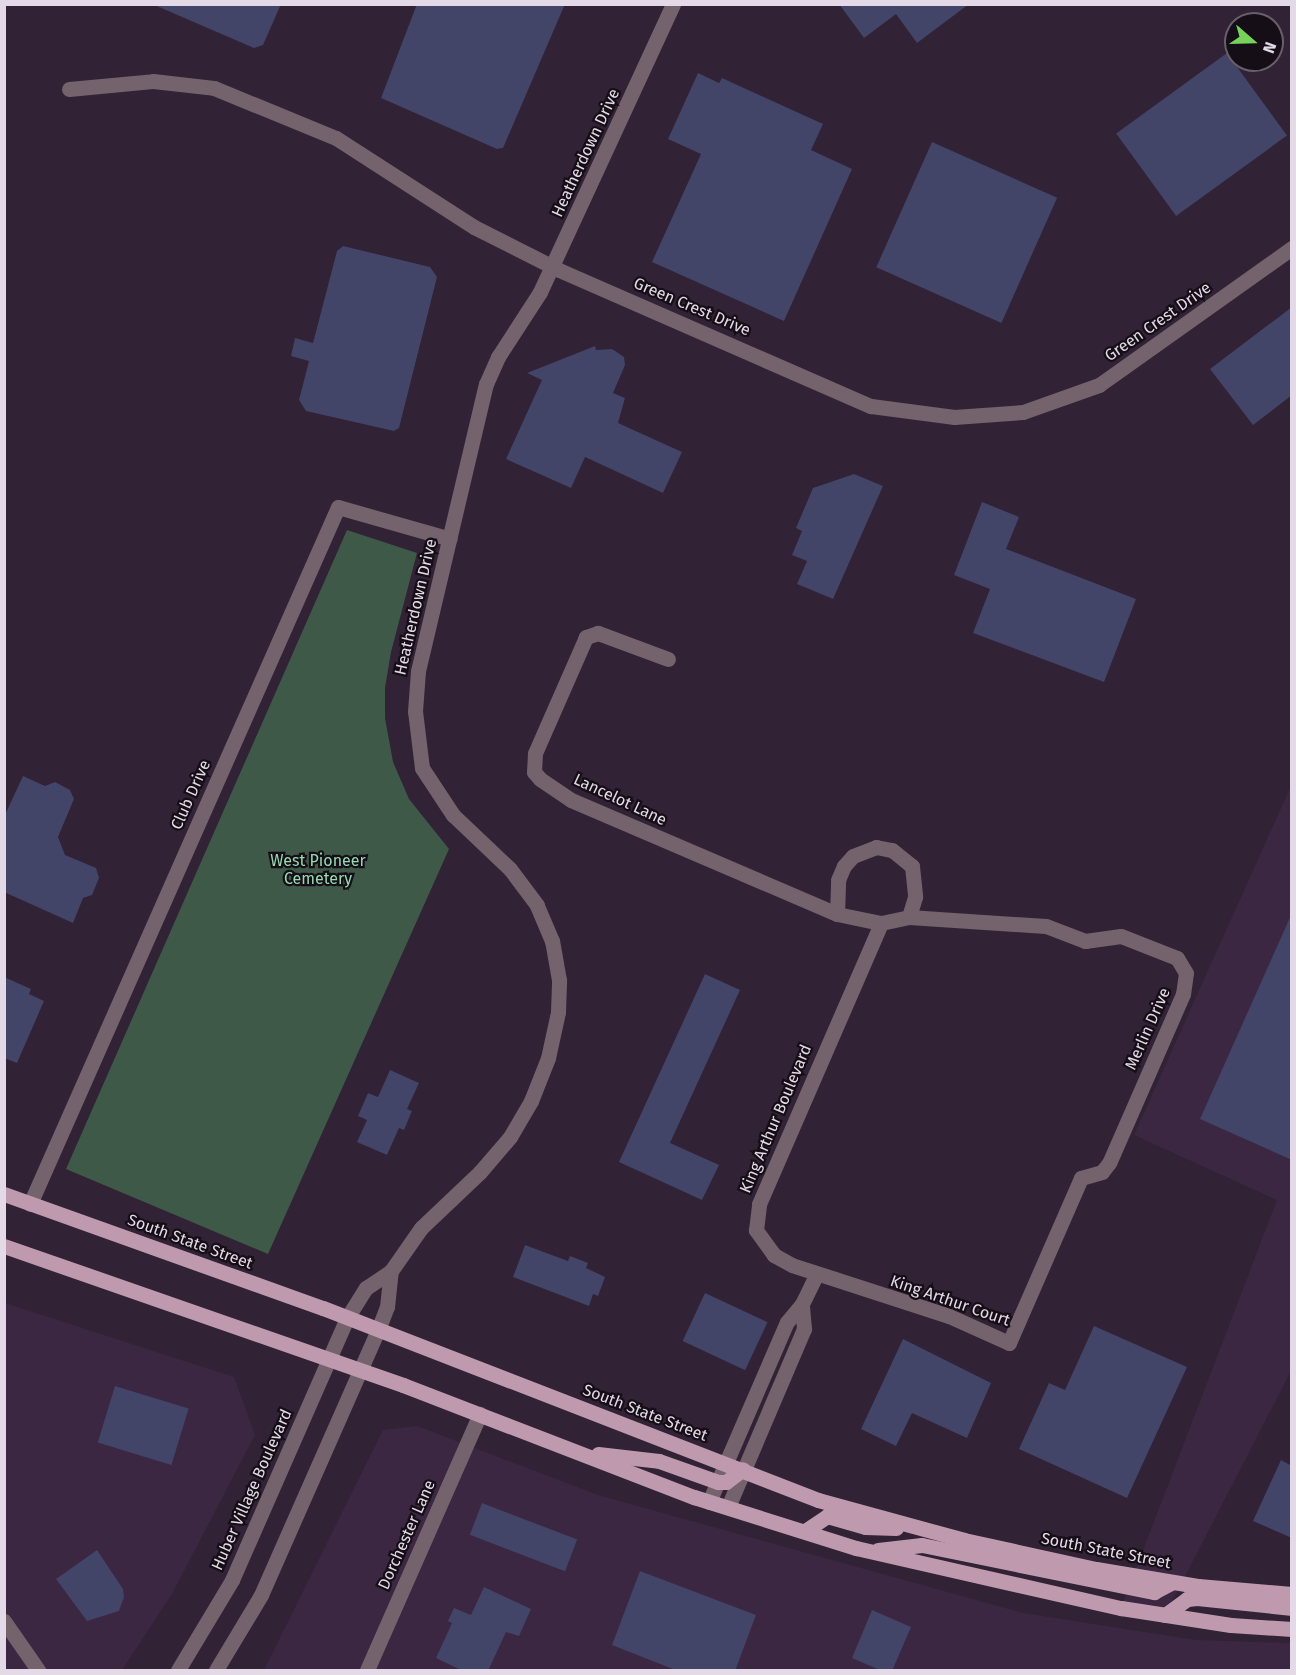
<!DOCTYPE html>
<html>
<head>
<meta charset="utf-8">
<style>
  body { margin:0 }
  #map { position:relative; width:1296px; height:1675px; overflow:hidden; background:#312235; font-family:"Fira Sans",sans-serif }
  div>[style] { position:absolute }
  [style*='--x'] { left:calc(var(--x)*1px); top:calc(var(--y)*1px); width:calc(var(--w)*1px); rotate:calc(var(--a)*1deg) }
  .built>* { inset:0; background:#3b2741 }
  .green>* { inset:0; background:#3e5948 }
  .building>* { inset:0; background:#424468; transform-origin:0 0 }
  .minor>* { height:15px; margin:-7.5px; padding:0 7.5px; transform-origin:7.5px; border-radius:7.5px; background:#74626c }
  .tertiary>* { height:15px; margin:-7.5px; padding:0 7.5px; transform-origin:7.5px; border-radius:7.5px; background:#74626c }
  .primary>* { height:15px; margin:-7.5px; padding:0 7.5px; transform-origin:7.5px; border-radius:7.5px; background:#bf9aaf }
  span { translate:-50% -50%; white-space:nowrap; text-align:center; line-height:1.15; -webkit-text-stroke:4.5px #150e17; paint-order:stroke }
  .street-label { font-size:16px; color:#e4d9e6 }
  .park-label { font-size:16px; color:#95dab0 }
  .frame { position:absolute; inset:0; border:6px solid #e4d9e6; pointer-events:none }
  .north { position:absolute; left:1224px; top:12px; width:60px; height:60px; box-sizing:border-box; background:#150e17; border:2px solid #685f6a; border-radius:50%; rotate:110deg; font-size:16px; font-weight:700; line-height:24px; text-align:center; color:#e4d9e6 }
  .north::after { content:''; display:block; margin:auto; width:21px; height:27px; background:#76d25a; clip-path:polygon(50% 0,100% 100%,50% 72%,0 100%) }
</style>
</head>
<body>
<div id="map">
  <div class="built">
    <div style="clip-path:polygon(1291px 786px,1291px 1371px,1165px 1615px,1121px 1608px,1277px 1200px,1134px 1135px)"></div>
    <div style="clip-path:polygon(5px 1303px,234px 1377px,255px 1435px,172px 1594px,122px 1670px,5px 1670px)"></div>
    <div style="clip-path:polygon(417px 1426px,598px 1495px,1023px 1613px,1196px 1640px,1292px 1643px,1291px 1670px,264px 1670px,383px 1430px)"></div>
  </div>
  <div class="green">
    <div style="clip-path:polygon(347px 530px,417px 553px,391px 652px,385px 688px,385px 718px,393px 762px,409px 799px,449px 849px,268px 1254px,66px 1169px)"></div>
  </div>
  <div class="building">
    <div style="clip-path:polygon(152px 4px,281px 4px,263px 45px,254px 48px)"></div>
    <div style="clip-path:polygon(417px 4px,565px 4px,503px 148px,497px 149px,381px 98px)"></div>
    <div style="clip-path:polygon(839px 4px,969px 4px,917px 43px,896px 14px,864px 38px)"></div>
    <div style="left:1227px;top:53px;width:102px;height:137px;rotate:54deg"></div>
    <div style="clip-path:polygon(698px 73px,719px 83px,722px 78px,823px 124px,811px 150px,852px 169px,784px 321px,652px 262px,701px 154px,668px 139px)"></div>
    <div style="left:932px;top:142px;width:137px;height:137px;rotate:24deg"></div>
    <div style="clip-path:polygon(343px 246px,430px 267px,437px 277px,399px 428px,394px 431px,306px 411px,299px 400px,309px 361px,291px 356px,295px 338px,313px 343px,337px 251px)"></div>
    <div style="clip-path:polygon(1292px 307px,1292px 395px,1253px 425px,1210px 369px)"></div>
    <div style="clip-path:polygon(595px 346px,596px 350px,612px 349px,624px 357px,625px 365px,613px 393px,625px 398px,618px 423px,682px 452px,663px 493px,585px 457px,571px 488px,506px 459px,542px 380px,527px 373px)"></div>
    <div style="clip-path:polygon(854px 474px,883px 486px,833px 599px,797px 584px,807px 561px,792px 555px,802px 531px,796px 528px,813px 488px)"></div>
    <div style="clip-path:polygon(982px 502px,1019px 517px,1006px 549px,1136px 599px,1104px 682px,973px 633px,990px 589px,954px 575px)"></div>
    <div style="clip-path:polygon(23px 776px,45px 786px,55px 782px,70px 790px,74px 799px,58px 837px,65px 855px,96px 868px,99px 878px,92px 895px,83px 898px,73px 923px,4px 892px,4px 817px)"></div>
    <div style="clip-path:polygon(1292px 913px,1292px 1160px,1200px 1119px)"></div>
    <div style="clip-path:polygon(705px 974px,740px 990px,670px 1143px,719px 1165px,702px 1200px,619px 1162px)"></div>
    <div style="clip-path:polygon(4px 977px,31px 989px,29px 994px,44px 1001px,17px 1063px,4px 1058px)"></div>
    <div style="clip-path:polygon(390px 1070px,419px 1083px,407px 1109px,412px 1111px,404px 1130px,399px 1128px,387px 1155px,357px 1142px,367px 1120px,358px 1116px,368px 1093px,378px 1097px)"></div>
    <div style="clip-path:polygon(525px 1245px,568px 1261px,570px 1256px,588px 1263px,586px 1268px,605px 1277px,598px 1296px,593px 1294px,589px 1306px,513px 1277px)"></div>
    <div style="left:705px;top:1293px;width:69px;height:53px;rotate:25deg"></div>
    <div style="clip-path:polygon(1094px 1326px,1187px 1367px,1127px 1498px,1019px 1449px,1049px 1383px,1065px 1390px)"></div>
    <div style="clip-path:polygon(903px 1339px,991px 1383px,967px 1438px,912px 1413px,896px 1446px,861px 1429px)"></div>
    <div style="left:115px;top:1386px;width:77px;height:59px;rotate:17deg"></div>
    <div style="clip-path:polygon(1281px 1460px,1292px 1466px,1292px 1538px,1253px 1521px)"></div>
    <div style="left:482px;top:1503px;width:102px;height:34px;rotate:21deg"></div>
    <div style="clip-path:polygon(97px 1550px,123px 1589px,124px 1597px,119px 1611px,87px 1621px,56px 1579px)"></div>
    <div style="clip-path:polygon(640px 1571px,756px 1615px,735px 1671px,678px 1671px,612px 1645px)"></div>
    <div style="clip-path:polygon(484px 1587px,531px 1609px,519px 1636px,506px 1632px,488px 1671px,463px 1671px,436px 1658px,452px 1623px,448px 1621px,454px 1608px,471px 1615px)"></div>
    <div style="clip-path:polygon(872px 1610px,911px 1627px,892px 1671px,882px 1671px,852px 1658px)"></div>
  </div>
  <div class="minor">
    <div style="--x:69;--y:89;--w:84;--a:-5.4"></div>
    <div style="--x:153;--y:81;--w:61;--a:6.5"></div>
    <div style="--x:214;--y:88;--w:132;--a:22.3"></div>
    <div style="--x:336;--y:138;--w:164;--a:32.8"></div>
    <div style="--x:474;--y:227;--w:95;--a:26.8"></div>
    <div style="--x:559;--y:270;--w:340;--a:23.6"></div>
    <div style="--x:871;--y:406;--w:84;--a:7.5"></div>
    <div style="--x:954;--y:417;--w:69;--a:-4.1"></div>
    <div style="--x:1023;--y:412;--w:81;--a:-19.6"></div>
    <div style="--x:1099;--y:385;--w:237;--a:-35.4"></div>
    <div style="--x:668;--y:659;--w:75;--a:-159.6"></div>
    <div style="--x:598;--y:633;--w:13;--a:162"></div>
    <div style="--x:586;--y:637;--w:127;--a:113.7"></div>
    <div style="--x:535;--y:753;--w:19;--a:93"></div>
    <div style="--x:534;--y:772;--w:9;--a:49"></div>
    <div style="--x:540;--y:779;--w:37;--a:34"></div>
    <div style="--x:571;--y:800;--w:289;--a:23.2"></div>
    <div style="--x:837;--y:914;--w:45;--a:11.6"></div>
    <div style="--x:881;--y:923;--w:29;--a:-12"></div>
    <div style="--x:909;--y:917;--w:137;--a:3.8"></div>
    <div style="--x:1046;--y:926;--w:42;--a:21"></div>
    <div style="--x:1085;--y:941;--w:36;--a:-8"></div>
    <div style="--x:1121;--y:936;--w:60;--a:21.4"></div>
    <div style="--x:1177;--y:958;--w:17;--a:59"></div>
    <div style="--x:1186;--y:973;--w:21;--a:98"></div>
    <div style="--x:1183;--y:994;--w:184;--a:113.6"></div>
    <div style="--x:1109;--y:1163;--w:11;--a:128"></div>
    <div style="--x:1102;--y:1172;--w:22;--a:164"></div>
    <div style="--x:1081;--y:1178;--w:180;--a:113.6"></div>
    <div style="--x:1009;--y:1343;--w:66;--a:-155.8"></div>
    <div style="--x:949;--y:1316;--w:165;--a:-162"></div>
    <div style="--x:792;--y:1265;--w:21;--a:-151"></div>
    <div style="--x:774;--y:1255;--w:31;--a:-126"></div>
    <div style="--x:756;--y:1230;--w:26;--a:-83"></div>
    <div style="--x:759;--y:1204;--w:306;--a:-66.5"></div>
    <div style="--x:837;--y:914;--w:34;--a:-88"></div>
    <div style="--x:838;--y:880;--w:15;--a:-67"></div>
    <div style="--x:844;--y:866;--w:13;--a:-48"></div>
    <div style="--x:853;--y:856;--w:25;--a:-21"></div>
    <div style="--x:876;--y:847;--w:16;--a:11"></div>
    <div style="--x:892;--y:850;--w:26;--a:39"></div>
    <div style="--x:912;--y:866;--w:31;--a:84"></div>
    <div style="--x:915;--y:897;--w:21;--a:107"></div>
    <div style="--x:30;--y:1204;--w:762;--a:-66.16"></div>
    <div style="--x:338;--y:507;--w:116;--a:15.9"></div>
    <div style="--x:347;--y:1318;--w:36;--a:-58"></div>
    <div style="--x:366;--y:1288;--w:30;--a:-34"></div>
    <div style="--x:391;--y:1271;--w:52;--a:-55.1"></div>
    <div style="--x:421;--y:1228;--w:81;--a:-43.5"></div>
    <div style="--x:480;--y:1172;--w:46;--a:-49.4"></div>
    <div style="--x:510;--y:1137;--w:42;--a:-59.7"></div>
    <div style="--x:531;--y:1101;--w:46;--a:-68.4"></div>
    <div style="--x:548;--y:1058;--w:47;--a:-77.7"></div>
    <div style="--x:558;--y:1012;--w:32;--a:-88"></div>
    <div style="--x:559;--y:980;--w:40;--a:-100"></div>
    <div style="--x:552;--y:941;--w:39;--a:-113"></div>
    <div style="--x:537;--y:905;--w:45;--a:-126.9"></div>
    <div style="--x:510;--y:869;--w:79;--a:-136.5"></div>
    <div style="--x:453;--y:815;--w:56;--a:-123.4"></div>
    <div style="--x:422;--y:768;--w:57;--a:-97"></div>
    <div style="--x:415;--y:711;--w:40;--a:-85.7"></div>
    <div style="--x:418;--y:671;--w:295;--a:-76.7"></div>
    <div style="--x:486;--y:384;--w:30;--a:-66"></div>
    <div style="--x:498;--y:357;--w:77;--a:-57.1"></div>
    <div style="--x:540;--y:292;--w:317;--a:-65.2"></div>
    <div style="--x:378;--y:1330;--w:25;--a:-69"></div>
    <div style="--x:387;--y:1307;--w:36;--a:-84"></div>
    <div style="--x:709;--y:1502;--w:196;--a:-66.6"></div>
    <div style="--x:787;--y:1322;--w:23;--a:-50"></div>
    <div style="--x:802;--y:1304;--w:32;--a:-64"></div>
    <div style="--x:728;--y:1507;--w:194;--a:-66.9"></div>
    <div style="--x:804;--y:1329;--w:25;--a:-95"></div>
    <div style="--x:4;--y:1621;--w:60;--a:55.2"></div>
    <div style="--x:367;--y:1670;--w:280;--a:-66.2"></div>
  </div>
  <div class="tertiary">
    <div style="--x:178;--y:1670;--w:105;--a:-59"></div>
    <div style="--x:232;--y:1580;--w:286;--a:-66.3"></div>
    <div style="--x:216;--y:1670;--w:87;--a:-59"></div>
    <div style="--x:261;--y:1595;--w:290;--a:-66.2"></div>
  </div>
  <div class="primary">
    <div style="--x:4;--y:1194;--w:339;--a:19.7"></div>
    <div style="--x:323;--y:1308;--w:531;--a:21.2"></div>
    <div style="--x:818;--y:1500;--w:151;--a:15.3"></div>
    <div style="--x:964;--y:1540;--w:135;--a:12.4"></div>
    <div style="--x:1096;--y:1569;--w:103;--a:9.5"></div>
    <div style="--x:1198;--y:1586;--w:94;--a:4.9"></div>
    <div style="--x:4;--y:1246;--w:423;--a:19.2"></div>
    <div style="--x:403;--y:1385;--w:312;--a:21.1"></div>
    <div style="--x:694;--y:1497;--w:170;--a:17.5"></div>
    <div style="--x:856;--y:1548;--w:272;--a:12.8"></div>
    <div style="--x:1121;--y:1608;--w:111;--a:8.8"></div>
    <div style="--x:1231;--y:1625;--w:61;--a:3.8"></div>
    <div style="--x:598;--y:1454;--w:61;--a:6.5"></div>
    <div style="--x:659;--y:1461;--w:63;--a:19.6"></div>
    <div style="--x:718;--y:1482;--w:8;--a:0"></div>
    <div style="--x:726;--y:1482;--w:21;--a:-37"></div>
    <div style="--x:805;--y:1531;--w:27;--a:-34"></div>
    <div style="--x:827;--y:1516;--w:40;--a:16"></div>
    <div style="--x:865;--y:1527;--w:31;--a:2"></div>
    <div style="--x:878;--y:1550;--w:44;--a:-6.5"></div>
    <div style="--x:922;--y:1545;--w:237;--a:11.5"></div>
    <div style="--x:1154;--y:1592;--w:21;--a:-28"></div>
    <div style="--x:1165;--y:1615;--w:27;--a:-36"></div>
    <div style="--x:1187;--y:1599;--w:10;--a:-6"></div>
    <div style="--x:1197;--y:1598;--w:96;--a:6"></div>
  </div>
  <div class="street-label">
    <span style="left:586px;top:153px;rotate:-65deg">Heatherdown Drive</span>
    <span style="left:692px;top:307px;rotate:23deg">Green Crest Drive</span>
    <span style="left:1158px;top:322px;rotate:-35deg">Green Crest Drive</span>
    <span style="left:416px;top:607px;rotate:-77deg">Heatherdown Drive</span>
    <span style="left:191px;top:795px;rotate:-66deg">Club Drive</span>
    <span style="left:620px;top:800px;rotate:25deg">Lancelot Lane</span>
    <span style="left:1148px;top:1029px;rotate:-66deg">Merlin Drive</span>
    <span style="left:776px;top:1119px;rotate:-67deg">King Arthur Boulevard</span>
    <span style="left:190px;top:1242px;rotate:20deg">South State Street</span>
    <span style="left:950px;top:1301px;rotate:19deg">King Arthur Court</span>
    <span style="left:645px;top:1413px;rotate:21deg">South State Street</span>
    <span style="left:252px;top:1490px;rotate:-66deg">Huber Village Boulevard</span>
    <span style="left:407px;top:1535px;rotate:-66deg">Dorchester Lane</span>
    <span style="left:1106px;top:1551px;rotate:11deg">South State Street</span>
  </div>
  <div class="park-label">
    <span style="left:318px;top:870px">West Pioneer<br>Cemetery</span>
  </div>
  <div class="frame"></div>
  <div class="north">N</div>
</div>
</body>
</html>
